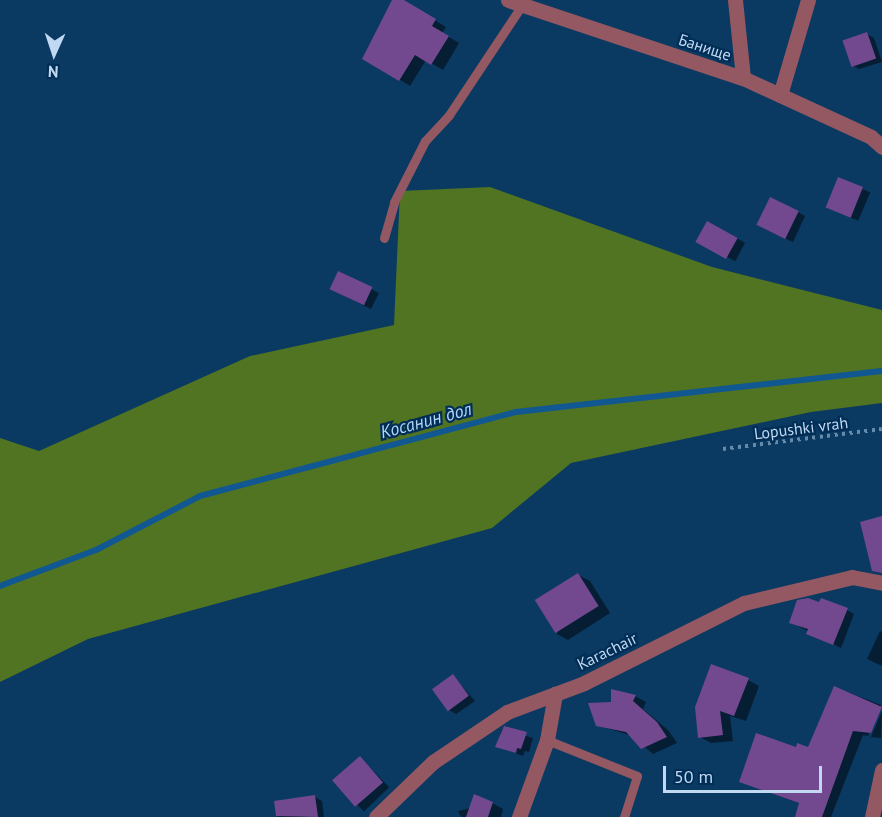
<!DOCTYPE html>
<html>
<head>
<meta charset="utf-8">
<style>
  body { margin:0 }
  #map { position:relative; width:882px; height:817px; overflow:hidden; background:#0a3962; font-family:"PT Sans",sans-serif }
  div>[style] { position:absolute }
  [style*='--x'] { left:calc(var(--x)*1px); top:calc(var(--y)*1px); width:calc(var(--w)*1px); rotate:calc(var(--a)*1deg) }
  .forest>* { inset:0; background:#507422 }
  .shadow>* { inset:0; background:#0007; transform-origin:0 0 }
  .stream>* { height:6px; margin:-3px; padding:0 3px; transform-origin:3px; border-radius:3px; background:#115792 }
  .building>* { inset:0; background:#72498f; transform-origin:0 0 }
  .path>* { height:4px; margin-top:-2px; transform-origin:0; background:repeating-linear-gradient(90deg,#678aab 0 3px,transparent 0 7.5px) }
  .lane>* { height:9px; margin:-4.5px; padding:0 4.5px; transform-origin:4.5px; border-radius:4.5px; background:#935861 }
  .street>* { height:15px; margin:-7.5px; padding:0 7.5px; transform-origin:7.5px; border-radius:7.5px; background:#935861 }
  span { translate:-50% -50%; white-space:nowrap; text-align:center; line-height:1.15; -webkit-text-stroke:4.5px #002e56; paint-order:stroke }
  .street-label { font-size:16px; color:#c1d8f2 }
  .water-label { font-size:18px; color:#b4d4f7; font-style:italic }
  .north { position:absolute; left:24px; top:24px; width:60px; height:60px; -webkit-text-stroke:4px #002e56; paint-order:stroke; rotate:183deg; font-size:16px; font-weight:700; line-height:24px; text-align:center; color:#c1d8f2 }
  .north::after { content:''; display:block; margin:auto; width:21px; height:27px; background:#c1d8f2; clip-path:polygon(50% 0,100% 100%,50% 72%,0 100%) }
  .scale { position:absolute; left:663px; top:766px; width:159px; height:27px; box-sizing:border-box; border:3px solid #c1d8f2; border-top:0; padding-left:8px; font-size:18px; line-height:21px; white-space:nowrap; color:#c1d8f2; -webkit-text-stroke:4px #002e56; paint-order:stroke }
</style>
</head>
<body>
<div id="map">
  <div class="forest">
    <div style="clip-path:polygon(490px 187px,712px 267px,882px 310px,882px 403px,811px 412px,571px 463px,492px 528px,88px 639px,0 682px,0 438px,39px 451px,250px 356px,394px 325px,400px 191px)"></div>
  </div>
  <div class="shadow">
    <div style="clip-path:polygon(394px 0,401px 0,446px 27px,442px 33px,459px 43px,443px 70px,426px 60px,410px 86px,364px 58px)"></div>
    <div style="clip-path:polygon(867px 34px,874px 38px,882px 62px,859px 69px,852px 65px)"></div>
    <div style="left:839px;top:179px;width:34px;height:31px;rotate:23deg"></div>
    <div style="clip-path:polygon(798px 212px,805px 216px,793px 242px,765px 229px)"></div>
    <div style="left:708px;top:223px;width:42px;height:21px;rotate:28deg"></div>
    <div style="clip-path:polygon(339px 273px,379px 293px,371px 309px,338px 293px)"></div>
    <div style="clip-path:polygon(578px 575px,590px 581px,610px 613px,568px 640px,557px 634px)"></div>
    <div style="clip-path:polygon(847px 610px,854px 614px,841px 648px,790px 622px)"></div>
    <div style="clip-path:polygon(880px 631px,882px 632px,882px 666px,867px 659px)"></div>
    <div style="clip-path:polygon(453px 676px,475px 701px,456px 714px,449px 710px)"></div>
    <div style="clip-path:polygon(748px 680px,759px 686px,746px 721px,730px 716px,733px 741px,711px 743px,700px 737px,697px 707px)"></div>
    <div style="clip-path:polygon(835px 687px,881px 705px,868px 736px,863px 735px,831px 817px,796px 817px,801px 804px,741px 782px,797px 749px,809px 749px)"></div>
    <div style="clip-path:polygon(635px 696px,646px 702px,643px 709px,668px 730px,677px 743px,653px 754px,632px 736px,597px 725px,613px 703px)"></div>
    <div style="clip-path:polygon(882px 711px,881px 738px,871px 737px)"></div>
    <div style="clip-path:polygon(502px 729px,533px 738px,529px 752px,525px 751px,523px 756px,497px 746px)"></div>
    <div style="left:360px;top:757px;width:42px;height:35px;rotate:46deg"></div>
    <div style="clip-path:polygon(315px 797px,322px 801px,324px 817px,278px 817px,275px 802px)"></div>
    <div style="clip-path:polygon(492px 803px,503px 809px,501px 817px,461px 817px,458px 811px)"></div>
  </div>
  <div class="stream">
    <div style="--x:0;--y:586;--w:103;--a:-20.6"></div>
    <div style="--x:96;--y:550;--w:117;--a:-27.4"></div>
    <div style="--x:200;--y:496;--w:327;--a:-14.9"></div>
    <div style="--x:516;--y:412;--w:368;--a:-6.4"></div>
  </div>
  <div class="building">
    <div style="clip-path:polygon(392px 0,404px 0,436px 19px,432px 26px,449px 36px,431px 65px,415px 55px,399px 81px,362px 59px)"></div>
    <div style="left:867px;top:32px;width:28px;height:26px;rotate:71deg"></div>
    <div style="left:838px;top:177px;width:27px;height:33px;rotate:22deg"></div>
    <div style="left:770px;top:197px;width:32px;height:31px;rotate:26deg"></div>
    <div style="left:707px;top:221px;width:35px;height:24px;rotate:29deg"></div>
    <div style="left:338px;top:271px;width:38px;height:20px;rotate:25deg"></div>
    <div style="clip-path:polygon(882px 516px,882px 573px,872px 571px,860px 522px)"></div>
    <div style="left:578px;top:573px;width:39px;height:51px;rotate:58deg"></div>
    <div style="clip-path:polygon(808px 598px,819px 602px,821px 598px,848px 608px,833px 645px,806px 634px,808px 629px,789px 623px,797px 600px)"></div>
    <div style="clip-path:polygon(711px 664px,749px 678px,734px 716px,720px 711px,723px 735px,698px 738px,695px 707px)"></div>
    <div style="left:453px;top:674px;width:27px;height:26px;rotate:54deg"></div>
    <div style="clip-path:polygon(834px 686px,882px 707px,871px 733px,853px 731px,822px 817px,795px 817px,799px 803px,739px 782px,756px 733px,796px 747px,797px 743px,808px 747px)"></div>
    <div style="clip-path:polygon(611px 689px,636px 695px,633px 701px,657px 722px,667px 737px,641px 749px,626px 732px,596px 726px,588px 703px,611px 702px)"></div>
    <div style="clip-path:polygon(504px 726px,527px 732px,521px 749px,517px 748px,516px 753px,495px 747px)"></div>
    <div style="left:360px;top:756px;width:35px;height:37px;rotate:49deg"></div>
    <div style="clip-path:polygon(474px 794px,493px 802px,488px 817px,466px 817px)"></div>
    <div style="clip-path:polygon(315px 795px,318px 817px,276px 816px,274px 801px)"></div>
  </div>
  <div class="path">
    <div style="--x:723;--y:449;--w:160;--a:-7.2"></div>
  </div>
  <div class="lane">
    <div style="--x:384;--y:238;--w:37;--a:-74"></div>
    <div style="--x:394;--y:202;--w:68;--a:-63.1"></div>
    <div style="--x:425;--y:141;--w:35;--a:-47"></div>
    <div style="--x:449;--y:115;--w:132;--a:-56.4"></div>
    <div style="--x:547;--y:740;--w:97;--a:21.8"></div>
    <div style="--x:637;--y:776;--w:43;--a:107.6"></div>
  </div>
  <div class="street">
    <div style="--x:508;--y:0;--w:248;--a:18.4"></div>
    <div style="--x:743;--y:78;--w:141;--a:24.7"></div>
    <div style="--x:871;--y:137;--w:15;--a:42"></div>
    <div style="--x:735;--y:0;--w:78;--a:84.1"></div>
    <div style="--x:780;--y:95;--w:99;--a:-73.6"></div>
    <div style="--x:376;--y:817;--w:79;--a:-44"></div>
    <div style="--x:433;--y:762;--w:89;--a:-34"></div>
    <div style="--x:507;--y:712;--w:82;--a:-20.6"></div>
    <div style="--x:584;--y:683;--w:179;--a:-26.6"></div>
    <div style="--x:744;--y:603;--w:111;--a:-13.5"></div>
    <div style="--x:852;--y:577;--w:31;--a:11"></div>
    <div style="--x:519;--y:817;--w:82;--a:-70"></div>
    <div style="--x:547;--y:740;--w:47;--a:-80.1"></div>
    <div style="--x:872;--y:817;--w:48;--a:-78"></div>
  </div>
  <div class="street-label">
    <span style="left:705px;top:47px;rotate:18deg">Банище</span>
    <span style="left:801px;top:428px;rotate:-7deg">Lopushki vrah</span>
    <span style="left:607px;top:651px;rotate:-26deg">Karachair</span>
  </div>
  <div class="water-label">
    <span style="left:426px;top:421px;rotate:-15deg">Косанин дол</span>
  </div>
  <div class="north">N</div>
  <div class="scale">50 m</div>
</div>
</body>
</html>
